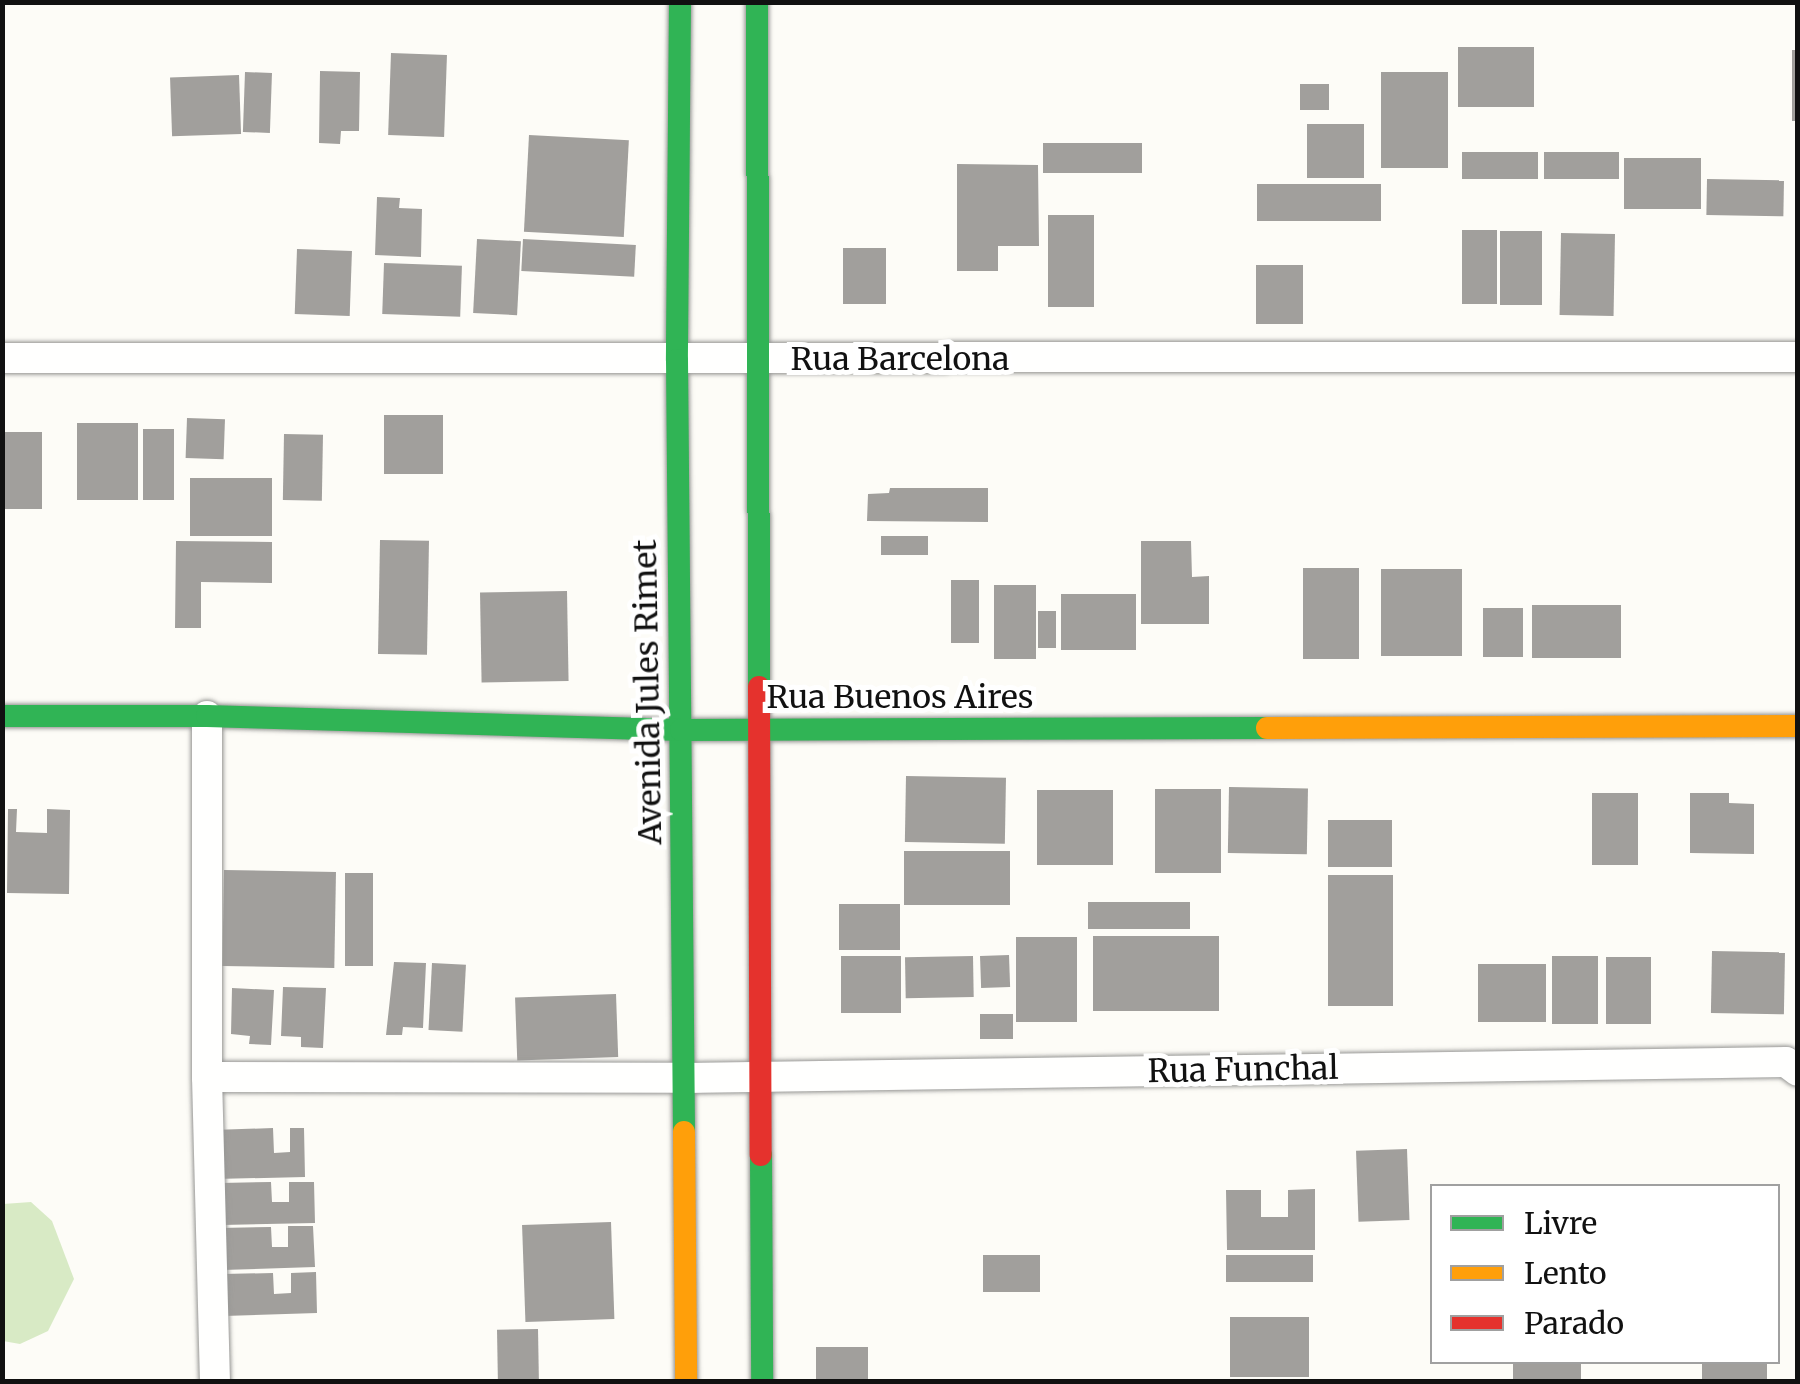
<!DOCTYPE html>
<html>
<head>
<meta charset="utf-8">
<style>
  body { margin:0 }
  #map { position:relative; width:1800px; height:1384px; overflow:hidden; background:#fdfcf7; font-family:Merriweather,serif }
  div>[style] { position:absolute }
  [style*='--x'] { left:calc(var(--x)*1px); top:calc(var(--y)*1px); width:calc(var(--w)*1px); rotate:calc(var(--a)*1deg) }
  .forest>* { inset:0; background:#d8eac5 }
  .building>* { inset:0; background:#a19f9c; transform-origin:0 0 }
  .roads { filter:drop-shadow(0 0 2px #979795) drop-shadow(0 0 2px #979795) }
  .street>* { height:30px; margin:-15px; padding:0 15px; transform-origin:15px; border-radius:15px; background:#fffffe }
  .fast>* { height:22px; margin:-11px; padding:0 11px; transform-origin:11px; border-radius:11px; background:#30b455 }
  .slow>* { height:22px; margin:-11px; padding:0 11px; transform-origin:11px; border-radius:11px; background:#ff9f0a }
  .jam>* { height:22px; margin:-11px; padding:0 11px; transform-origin:11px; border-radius:11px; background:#e5322d }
  span { translate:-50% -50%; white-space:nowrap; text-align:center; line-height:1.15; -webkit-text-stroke:10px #fff; paint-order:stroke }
  .street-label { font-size:32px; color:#111 }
  .frame { position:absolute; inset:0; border:5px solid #111; pointer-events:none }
  .legend { position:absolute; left:1430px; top:1184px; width:350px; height:180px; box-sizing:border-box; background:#fff; border:2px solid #a0a0a0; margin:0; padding:12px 18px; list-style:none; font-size:30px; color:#111 }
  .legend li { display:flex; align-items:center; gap:20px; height:50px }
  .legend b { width:50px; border:2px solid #a0a0a0 }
</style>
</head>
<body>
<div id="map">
  <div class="forest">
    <div style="clip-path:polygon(31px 1202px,52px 1221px,74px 1279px,48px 1331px,20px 1344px,3px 1341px,3px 1204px)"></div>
  </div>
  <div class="building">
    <div style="left:1458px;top:47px;width:76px;height:60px"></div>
    <div style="left:1792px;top:50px;width:6px;height:71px"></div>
    <div style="left:391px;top:53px;width:56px;height:82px;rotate:2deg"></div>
    <div style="clip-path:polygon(320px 71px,360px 72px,359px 131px,341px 131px,340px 144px,319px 143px)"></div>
    <div style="left:245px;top:72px;width:27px;height:60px;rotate:2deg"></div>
    <div style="left:1381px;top:72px;width:67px;height:96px"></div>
    <div style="left:239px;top:75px;width:59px;height:69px;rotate:88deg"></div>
    <div style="left:1300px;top:84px;width:29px;height:26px"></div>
    <div style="left:1307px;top:124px;width:57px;height:54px"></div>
    <div style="left:529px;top:135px;width:100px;height:97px;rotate:3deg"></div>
    <div style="left:1043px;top:143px;width:99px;height:30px"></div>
    <div style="left:1462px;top:152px;width:76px;height:27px"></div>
    <div style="left:1544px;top:152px;width:75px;height:27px"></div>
    <div style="left:1624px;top:158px;width:77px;height:51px"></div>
    <div style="clip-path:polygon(957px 164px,1038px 165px,1039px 246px,998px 246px,998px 271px,957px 271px)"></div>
    <div style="left:1707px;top:179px;width:77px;height:36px;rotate:1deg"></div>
    <div style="left:1257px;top:184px;width:124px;height:37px"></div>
    <div style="clip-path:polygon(377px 197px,400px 198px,399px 208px,422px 209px,421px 257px,375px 255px)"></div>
    <div style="left:1048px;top:215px;width:46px;height:92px"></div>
    <div style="left:1462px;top:230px;width:35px;height:74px"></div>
    <div style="left:1500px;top:231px;width:42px;height:74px"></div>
    <div style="left:1561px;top:233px;width:54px;height:82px;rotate:1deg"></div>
    <div style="left:477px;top:239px;width:44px;height:74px;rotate:3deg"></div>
    <div style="left:523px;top:239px;width:113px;height:32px;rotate:3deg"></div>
    <div style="left:843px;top:248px;width:43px;height:56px"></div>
    <div style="left:297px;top:249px;width:55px;height:65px;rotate:2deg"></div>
    <div style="left:384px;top:263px;width:78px;height:51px;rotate:2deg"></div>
    <div style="left:1256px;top:265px;width:47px;height:59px"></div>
    <div style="left:384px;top:415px;width:59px;height:59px"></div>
    <div style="left:187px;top:418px;width:38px;height:40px;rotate:2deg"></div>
    <div style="left:77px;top:423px;width:61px;height:77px"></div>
    <div style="left:143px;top:429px;width:31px;height:71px"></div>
    <div style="left:2px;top:432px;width:40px;height:77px"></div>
    <div style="left:284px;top:434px;width:39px;height:66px;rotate:1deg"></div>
    <div style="left:190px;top:478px;width:82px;height:58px"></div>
    <div style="clip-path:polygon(890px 488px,988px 488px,988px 522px,867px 521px,868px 494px,889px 493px)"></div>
    <div style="left:881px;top:536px;width:47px;height:19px"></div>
    <div style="left:380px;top:540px;width:49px;height:114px;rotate:1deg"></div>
    <div style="clip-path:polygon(176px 541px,272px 542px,272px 583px,201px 582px,201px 628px,175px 628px)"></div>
    <div style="clip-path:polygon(1141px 541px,1191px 541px,1192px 577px,1209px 576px,1209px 624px,1141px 624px)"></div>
    <div style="left:1303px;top:568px;width:56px;height:91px"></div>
    <div style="left:1381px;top:569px;width:81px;height:87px"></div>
    <div style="left:951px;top:580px;width:28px;height:63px"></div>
    <div style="left:994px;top:585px;width:42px;height:74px"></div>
    <div style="left:567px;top:591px;width:90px;height:87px;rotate:89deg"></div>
    <div style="left:1061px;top:594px;width:75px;height:56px"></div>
    <div style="left:1532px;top:605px;width:89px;height:53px"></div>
    <div style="left:1483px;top:608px;width:40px;height:49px"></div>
    <div style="left:1038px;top:611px;width:18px;height:37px"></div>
    <div style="left:906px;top:776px;width:100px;height:66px;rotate:1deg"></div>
    <div style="left:1229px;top:787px;width:79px;height:66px;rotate:1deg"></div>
    <div style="left:1155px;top:789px;width:66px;height:84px"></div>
    <div style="left:1037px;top:790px;width:76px;height:75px"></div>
    <div style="left:1592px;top:793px;width:46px;height:72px"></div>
    <div style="clip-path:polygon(1690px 793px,1729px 793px,1729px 803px,1754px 804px,1754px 854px,1690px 853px)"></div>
    <div style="clip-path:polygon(8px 809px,17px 809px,16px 832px,47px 833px,47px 809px,70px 810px,69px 894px,7px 893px)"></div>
    <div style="left:1328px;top:820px;width:64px;height:47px"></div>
    <div style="left:904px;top:851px;width:106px;height:54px"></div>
    <div style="left:224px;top:870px;width:112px;height:96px;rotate:1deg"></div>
    <div style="left:345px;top:873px;width:28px;height:93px"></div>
    <div style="left:1328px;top:875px;width:65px;height:131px"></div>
    <div style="left:1088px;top:902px;width:102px;height:27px"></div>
    <div style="left:839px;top:904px;width:61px;height:46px"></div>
    <div style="left:1219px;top:936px;width:75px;height:126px;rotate:90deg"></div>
    <div style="left:1016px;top:937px;width:61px;height:85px"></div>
    <div style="left:1712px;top:951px;width:73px;height:62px;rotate:1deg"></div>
    <div style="left:1009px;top:955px;width:32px;height:29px;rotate:88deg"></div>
    <div style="left:841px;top:956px;width:60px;height:57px"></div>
    <div style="left:973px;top:956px;width:41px;height:68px;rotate:89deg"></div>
    <div style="left:1552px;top:956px;width:46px;height:68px"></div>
    <div style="left:1606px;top:957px;width:45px;height:67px"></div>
    <div style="clip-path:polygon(394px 962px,426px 963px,423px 1028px,403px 1027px,402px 1035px,386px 1035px)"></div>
    <div style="left:432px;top:963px;width:34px;height:67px;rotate:3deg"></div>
    <div style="left:1478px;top:964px;width:68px;height:58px"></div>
    <div style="clip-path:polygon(283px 987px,326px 988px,323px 1048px,301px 1047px,301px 1037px,281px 1036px)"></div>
    <div style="clip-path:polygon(232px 988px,274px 990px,271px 1045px,249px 1044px,250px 1036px,231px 1034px)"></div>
    <div style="left:616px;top:994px;width:63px;height:101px;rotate:88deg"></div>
    <div style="left:980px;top:1014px;width:33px;height:25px"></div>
    <div style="clip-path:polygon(273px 1128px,274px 1153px,290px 1152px,290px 1128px,304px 1128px,305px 1177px,215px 1179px,213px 1130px)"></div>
    <div style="left:1407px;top:1149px;width:71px;height:51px;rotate:88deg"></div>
    <div style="clip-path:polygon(271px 1182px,272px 1202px,289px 1202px,289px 1182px,314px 1182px,315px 1223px,222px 1225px,221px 1183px)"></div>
    <div style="clip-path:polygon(1315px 1189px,1315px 1250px,1227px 1250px,1226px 1190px,1261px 1190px,1261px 1217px,1288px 1217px,1288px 1190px)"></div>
    <div style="left:611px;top:1222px;width:97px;height:89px;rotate:88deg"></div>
    <div style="clip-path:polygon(288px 1226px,313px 1226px,315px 1267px,222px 1270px,220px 1228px,271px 1227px,272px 1247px,288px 1247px)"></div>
    <div style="left:983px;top:1255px;width:57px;height:37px"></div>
    <div style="left:1226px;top:1255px;width:87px;height:27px"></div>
    <div style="clip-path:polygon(316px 1272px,317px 1313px,224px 1316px,223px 1274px,273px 1273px,274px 1294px,291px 1293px,291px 1273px)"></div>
    <div style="left:1230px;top:1317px;width:79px;height:60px"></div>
    <div style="left:538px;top:1329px;width:53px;height:41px;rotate:89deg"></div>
    <div style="left:816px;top:1347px;width:52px;height:35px"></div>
    <div style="left:1513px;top:1362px;width:68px;height:20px"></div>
    <div style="left:1702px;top:1362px;width:65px;height:20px"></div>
  </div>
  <div class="roads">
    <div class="street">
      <div style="--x:2;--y:358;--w:1796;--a:-0.03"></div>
      <div style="--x:207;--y:716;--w:361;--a:90"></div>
      <div style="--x:207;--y:1077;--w:305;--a:88.5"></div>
      <div style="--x:207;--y:1077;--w:478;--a:0.1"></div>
      <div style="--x:685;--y:1078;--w:1101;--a:-0.83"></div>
      <div style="--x:1786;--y:1062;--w:15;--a:37"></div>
    </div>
    <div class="fast">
      <div style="--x:680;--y:2;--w:358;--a:90.5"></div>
      <div style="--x:677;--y:360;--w:772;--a:89.48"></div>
      <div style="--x:757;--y:2;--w:685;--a:89.83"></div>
      <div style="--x:2;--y:716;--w:205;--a:0"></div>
      <div style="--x:207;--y:716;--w:474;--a:1.7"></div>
      <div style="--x:681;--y:730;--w:586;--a:-0.2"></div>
      <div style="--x:761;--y:1155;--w:227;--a:89.7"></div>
    </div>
    <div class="slow">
      <div style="--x:1267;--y:728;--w:531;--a:-0.22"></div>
      <div style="--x:684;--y:1132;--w:250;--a:89.5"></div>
    </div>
    <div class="jam">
      <div style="--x:759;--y:687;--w:468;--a:89.8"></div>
    </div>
  </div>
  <div class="street-label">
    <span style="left:900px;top:359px">Rua Barcelona</span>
    <span style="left:648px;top:692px;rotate:-91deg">Avenida Jules Rimet</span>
    <span style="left:900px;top:697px">Rua Buenos Aires</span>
    <span style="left:1243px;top:1070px;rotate:-1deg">Rua Funchal</span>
  </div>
  <div class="frame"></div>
  <ul class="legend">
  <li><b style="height:12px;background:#30b455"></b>Livre</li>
  <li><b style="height:12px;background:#ff9f0a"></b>Lento</li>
  <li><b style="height:12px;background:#e5322d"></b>Parado</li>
  </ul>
</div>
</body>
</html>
